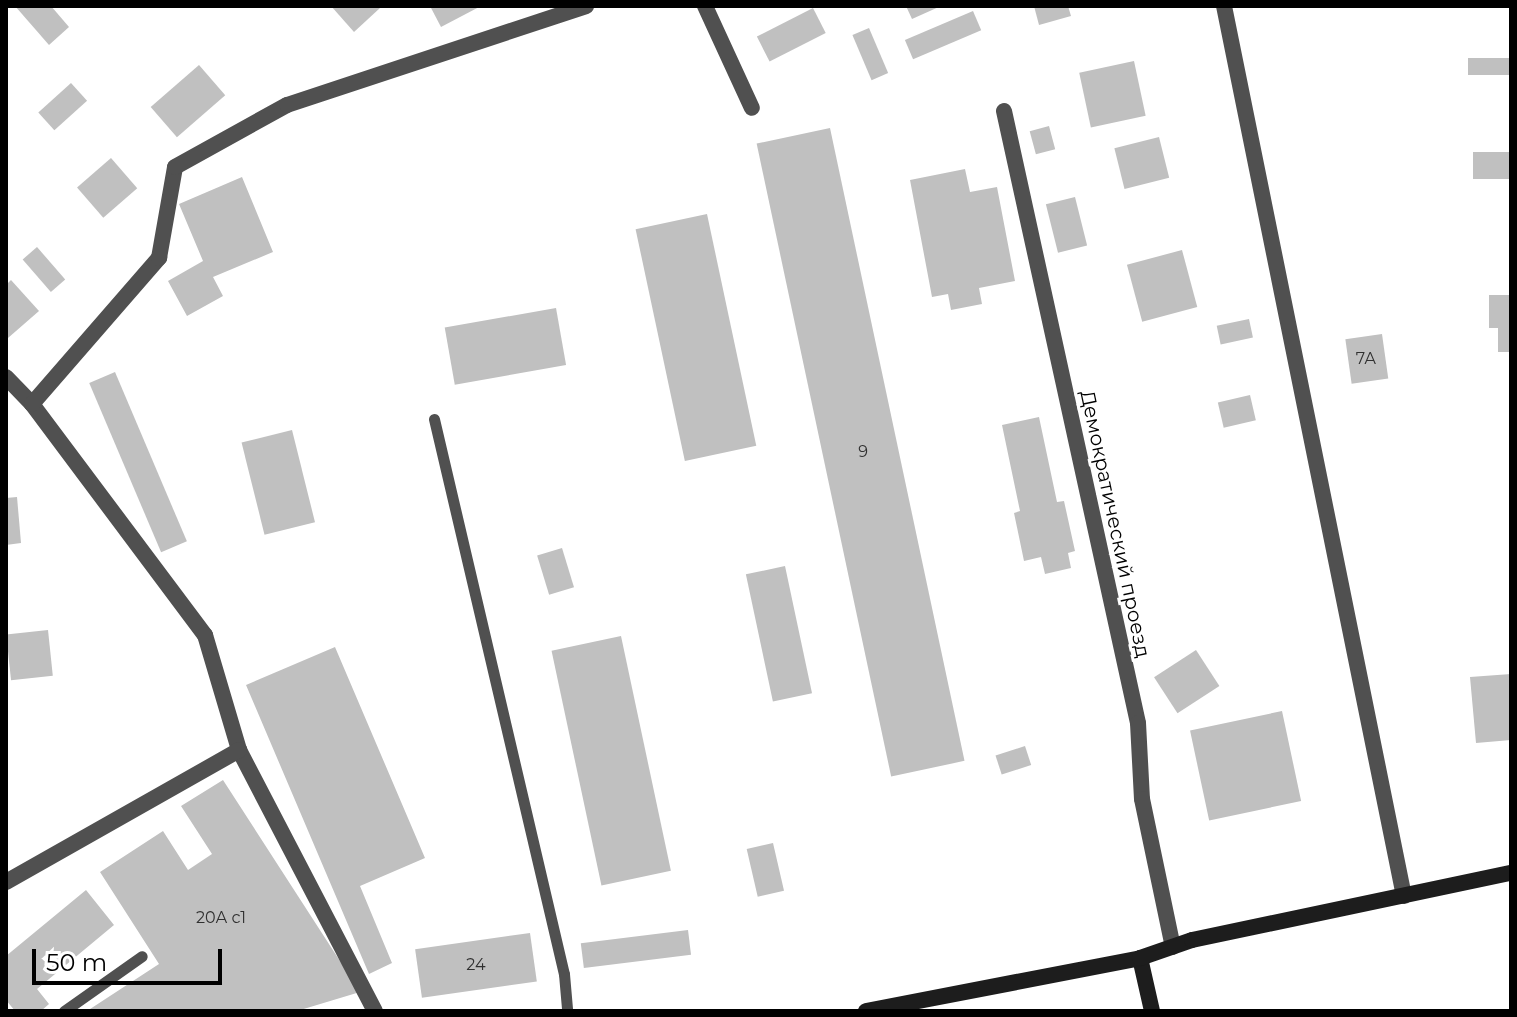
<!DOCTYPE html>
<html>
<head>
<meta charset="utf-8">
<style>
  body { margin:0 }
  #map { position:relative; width:1517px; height:1017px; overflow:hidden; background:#fff; font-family:Montserrat,sans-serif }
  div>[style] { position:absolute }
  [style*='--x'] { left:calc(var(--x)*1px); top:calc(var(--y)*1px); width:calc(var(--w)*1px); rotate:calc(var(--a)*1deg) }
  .building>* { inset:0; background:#c0c0c0; transform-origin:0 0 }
  .lane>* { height:11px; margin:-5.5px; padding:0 5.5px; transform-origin:5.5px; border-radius:5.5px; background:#505050 }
  .street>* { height:16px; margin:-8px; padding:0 8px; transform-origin:8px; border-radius:8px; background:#505050 }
  .secondary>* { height:16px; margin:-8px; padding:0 8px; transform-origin:8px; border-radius:8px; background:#1d1d1d }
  span { translate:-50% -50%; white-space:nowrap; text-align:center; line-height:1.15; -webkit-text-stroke:6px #fff; paint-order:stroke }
  .number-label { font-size:16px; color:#303030 }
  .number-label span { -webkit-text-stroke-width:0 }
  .street-label { font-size:20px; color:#000 }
  .frame { position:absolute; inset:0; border:8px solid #000; pointer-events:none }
  .scale { position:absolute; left:32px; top:949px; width:190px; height:36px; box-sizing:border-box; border:4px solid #000; border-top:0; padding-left:10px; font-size:24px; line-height:28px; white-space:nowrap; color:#000; -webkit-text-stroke:6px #fff; paint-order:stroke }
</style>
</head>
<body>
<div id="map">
  <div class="building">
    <div style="clip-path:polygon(15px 6px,51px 6px,69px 27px,49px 45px)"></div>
    <div style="clip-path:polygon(331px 6px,378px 6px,380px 8px,354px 32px)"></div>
    <div style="clip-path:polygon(430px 6px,481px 6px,441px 27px)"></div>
    <div style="clip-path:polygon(906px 6px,941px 6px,912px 19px)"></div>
    <div style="clip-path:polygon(1034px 6px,1068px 6px,1071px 16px,1039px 25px)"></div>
    <div style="left:813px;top:8px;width:28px;height:63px;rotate:63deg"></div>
    <div style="left:973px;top:11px;width:21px;height:74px;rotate:67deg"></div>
    <div style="left:869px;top:28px;width:49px;height:18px;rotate:67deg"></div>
    <div style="left:1511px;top:58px;width:17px;height:43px;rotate:90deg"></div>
    <div style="left:1134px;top:61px;width:56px;height:56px;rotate:78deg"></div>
    <div style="left:199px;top:65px;width:40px;height:64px;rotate:49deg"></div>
    <div style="left:71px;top:83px;width:24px;height:44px;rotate:48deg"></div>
    <div style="left:1049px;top:126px;width:24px;height:20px;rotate:75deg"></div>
    <div style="left:830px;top:128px;width:647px;height:75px;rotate:78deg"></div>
    <div style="left:1159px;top:137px;width:42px;height:46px;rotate:76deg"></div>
    <div style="left:1511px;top:152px;width:27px;height:38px;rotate:90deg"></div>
    <div style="left:111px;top:158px;width:40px;height:45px;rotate:49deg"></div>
    <div style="clip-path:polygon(965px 169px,970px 192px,997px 187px,1015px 281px,979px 288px,982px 304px,951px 310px,948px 294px,932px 297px,910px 180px)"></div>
    <div style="clip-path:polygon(242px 177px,273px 252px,213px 277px,223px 296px,187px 316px,168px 281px,203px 261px,179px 204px)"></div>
    <div style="left:1075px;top:197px;width:50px;height:30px;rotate:76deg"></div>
    <div style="left:707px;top:214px;width:237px;height:73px;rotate:78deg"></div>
    <div style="left:37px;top:247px;width:43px;height:19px;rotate:49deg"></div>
    <div style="left:1182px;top:250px;width:59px;height:57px;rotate:75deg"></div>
    <div style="clip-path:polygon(11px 280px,39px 311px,8px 338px,6px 285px)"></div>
    <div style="clip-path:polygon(1489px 295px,1511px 295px,1511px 352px,1498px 352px,1498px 328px,1489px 328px)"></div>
    <div style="left:556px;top:308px;width:58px;height:113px;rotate:80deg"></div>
    <div style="left:1249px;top:319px;width:19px;height:33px;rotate:78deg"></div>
    <div style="left:1382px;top:334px;width:45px;height:37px;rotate:82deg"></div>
    <div style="left:115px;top:372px;width:184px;height:28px;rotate:67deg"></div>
    <div style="left:1250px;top:395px;width:26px;height:33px;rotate:77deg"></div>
    <div style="clip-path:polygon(1039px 417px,1057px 502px,1064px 501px,1075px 551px,1068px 553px,1071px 568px,1045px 574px,1041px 557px,1024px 561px,1014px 513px,1020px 511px,1002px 425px)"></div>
    <div style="left:292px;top:430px;width:95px;height:52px;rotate:76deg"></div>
    <div style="clip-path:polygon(17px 497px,21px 543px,6px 545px,6px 498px)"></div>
    <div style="left:562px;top:548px;width:41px;height:26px;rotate:73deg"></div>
    <div style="left:785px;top:566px;width:130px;height:40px;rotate:78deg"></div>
    <div style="left:48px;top:630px;width:46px;height:42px;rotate:84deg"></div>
    <div style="left:621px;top:636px;width:240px;height:71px;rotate:78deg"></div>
    <div style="clip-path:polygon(335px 647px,425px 858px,360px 886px,392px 963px,369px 974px,246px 685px)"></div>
    <div style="left:1196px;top:650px;width:43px;height:50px;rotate:57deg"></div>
    <div style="clip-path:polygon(1511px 674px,1511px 740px,1476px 743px,1470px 677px)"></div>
    <div style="left:1282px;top:711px;width:92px;height:94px;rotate:78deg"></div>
    <div style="left:1025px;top:746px;width:20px;height:31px;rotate:72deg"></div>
    <div style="clip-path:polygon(223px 780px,360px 992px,297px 1011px,87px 1011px,159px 964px,100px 872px,163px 831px,188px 870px,212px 854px,181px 806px)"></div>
    <div style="left:773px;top:843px;width:49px;height:27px;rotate:77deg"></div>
    <div style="clip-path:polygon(86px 890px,114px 925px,37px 989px,49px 1004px,41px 1011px,15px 1011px,6px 1000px,6px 956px)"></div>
    <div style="left:688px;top:930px;width:25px;height:108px;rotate:83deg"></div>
    <div style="left:530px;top:933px;width:49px;height:116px;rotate:82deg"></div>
  </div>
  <div class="lane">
    <div style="--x:434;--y:419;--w:570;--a:76.82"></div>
    <div style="--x:564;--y:974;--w:37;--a:85"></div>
    <div style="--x:64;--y:1011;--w:95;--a:-35.2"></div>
  </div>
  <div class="street">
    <div style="--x:705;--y:6;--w:112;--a:65.3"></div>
    <div style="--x:1224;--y:6;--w:908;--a:78.57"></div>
    <div style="--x:1004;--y:111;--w:626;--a:77.65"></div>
    <div style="--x:1138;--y:723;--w:76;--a:87"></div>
    <div style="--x:1142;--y:799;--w:151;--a:78.2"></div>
    <div style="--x:6;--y:377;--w:37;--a:46"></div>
    <div style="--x:32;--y:404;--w:289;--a:53.2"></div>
    <div style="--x:205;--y:635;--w:120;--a:73.5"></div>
    <div style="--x:239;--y:750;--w:294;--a:62.5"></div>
    <div style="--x:32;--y:404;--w:194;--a:-49"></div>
    <div style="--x:159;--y:258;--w:92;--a:-80"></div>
    <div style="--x:175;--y:167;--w:128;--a:-29"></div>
    <div style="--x:287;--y:105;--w:315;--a:-18.3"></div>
    <div style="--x:6;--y:882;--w:268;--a:-29.5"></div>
  </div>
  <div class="secondary">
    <div style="--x:1140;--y:958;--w:54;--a:77.2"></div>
    <div style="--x:866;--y:1011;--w:279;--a:-10.9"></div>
    <div style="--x:1140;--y:958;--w:55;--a:-19.1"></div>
    <div style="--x:1192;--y:940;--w:326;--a:-11.9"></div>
  </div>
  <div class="number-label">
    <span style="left:1366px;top:359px">7А</span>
    <span style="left:863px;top:452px">9</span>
    <span style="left:221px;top:918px">20А с1</span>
    <span style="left:476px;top:965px">24</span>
  </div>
  <div class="street-label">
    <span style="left:1115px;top:524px;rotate:78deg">Демократический проезд</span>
  </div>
  <div class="frame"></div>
  <div class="scale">50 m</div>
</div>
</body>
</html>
